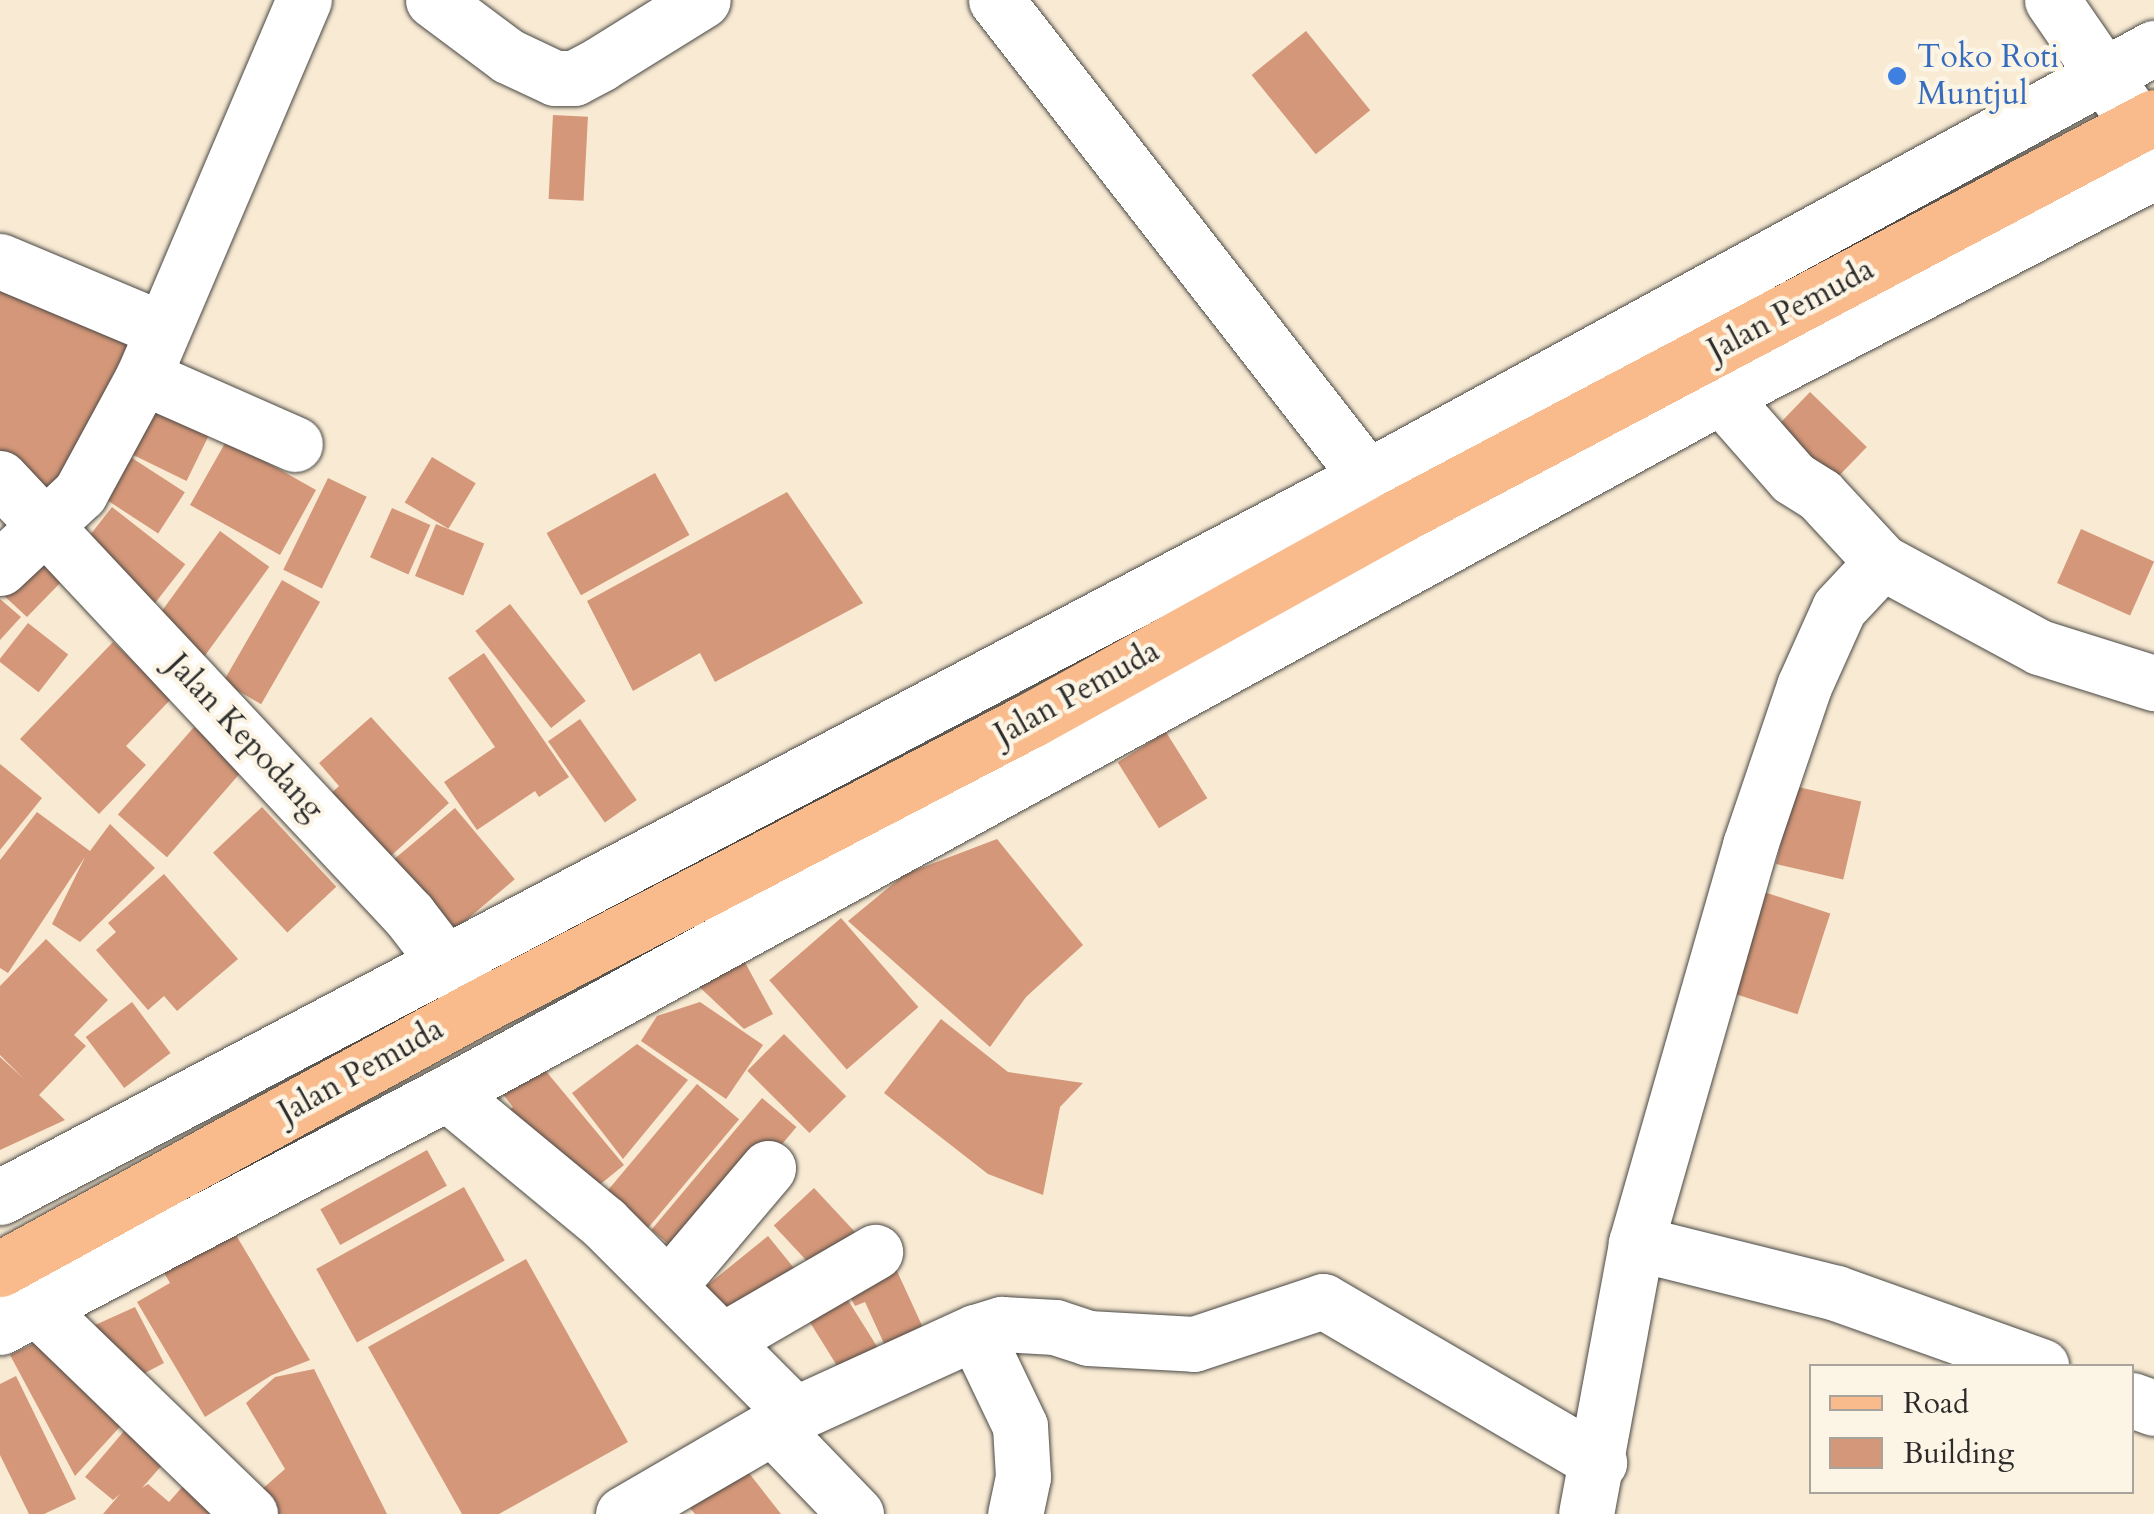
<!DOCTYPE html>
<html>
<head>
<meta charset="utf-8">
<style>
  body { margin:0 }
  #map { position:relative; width:2154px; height:1514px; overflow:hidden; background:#f8ead3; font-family:Cardo,serif }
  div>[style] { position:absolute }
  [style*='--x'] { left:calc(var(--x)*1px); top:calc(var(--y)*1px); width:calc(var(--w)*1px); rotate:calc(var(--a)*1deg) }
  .building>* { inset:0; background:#d49779; transform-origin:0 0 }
  .roads { filter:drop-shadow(0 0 2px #4a4844) drop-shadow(0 0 2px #4a4844) }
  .minor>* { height:55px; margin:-27.5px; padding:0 27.5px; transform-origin:27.5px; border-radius:27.5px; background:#fff }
  .major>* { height:55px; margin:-27.5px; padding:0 27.5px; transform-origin:27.5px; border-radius:27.5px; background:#fabb8c }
  .dots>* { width:28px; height:28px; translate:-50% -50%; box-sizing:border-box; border:5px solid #fcf5e5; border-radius:50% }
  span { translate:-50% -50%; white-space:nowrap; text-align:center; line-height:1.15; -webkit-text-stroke:9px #fcf5e5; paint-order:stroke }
  .shop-label { font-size:32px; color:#366cbe }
  .left { translate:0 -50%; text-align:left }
  .street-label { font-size:32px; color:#2b2b2b }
  .legend { position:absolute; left:1809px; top:1364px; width:325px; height:130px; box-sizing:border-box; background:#fcf5e5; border:2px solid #a8a49b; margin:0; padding:12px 18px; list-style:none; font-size:30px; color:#2b2b2b }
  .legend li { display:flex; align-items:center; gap:20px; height:50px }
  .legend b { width:50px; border:2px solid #a8a49b }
</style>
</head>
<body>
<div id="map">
  <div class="building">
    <div style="left:1306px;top:31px;width:102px;height:70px;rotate:51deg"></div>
    <div style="left:553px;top:115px;width:35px;height:84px;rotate:3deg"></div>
    <div style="clip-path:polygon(0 270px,135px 331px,53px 494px,0 452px)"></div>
    <div style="left:148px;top:382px;width:78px;height:72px;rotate:26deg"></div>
    <div style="left:1810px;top:392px;width:79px;height:67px;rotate:44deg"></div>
    <div style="clip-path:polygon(237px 422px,271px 441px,261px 459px,316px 490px,280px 555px,190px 505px)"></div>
    <div style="left:432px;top:457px;width:51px;height:53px;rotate:31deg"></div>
    <div style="left:132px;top:458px;width:63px;height:49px;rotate:33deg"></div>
    <div style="left:655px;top:473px;width:71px;height:124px;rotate:61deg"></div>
    <div style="left:328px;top:478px;width:43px;height:102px;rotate:26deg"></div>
    <div style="clip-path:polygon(787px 492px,863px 603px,715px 682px,700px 653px,633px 691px,587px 601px)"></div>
    <div style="left:112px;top:507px;width:93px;height:51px;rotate:38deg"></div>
    <div style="left:392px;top:508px;width:42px;height:54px;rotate:24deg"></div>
    <div style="left:436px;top:524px;width:52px;height:56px;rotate:22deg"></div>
    <div style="left:2081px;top:529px;width:80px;height:59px;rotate:24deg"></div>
    <div style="left:220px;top:531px;width:61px;height:115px;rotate:36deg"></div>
    <div style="clip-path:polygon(30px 547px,64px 579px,27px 617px,0 592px)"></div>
    <div style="left:282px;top:580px;width:44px;height:118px;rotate:30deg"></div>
    <div style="clip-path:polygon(0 599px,21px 617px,0 640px)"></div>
    <div style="left:510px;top:604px;width:123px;height:44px;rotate:52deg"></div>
    <div style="left:28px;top:623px;width:51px;height:48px;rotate:38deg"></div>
    <div style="clip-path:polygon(113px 642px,172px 698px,126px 746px,146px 765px,99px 814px,20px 739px)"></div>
    <div style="clip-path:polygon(484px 653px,569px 777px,539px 797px,535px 791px,477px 830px,444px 782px,495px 747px,448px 678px)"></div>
    <div style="clip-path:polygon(371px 717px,449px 803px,382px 864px,324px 800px,339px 786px,319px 763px)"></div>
    <div style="left:580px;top:719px;width:99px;height:39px;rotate:55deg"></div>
    <div style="left:194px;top:727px;width:65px;height:116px;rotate:41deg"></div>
    <div style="left:1166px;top:732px;width:78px;height:57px;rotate:58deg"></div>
    <div style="clip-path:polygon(0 764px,42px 798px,0 850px)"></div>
    <div style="left:1794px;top:786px;width:69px;height:80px;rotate:13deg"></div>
    <div style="left:262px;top:807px;width:109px;height:67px;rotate:47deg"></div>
    <div style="left:455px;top:808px;width:93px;height:92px;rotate:50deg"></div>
    <div style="clip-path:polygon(37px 812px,90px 851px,110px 824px,155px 868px,80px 942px,52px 924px,85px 857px,8px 973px,0 968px,0 860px)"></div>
    <div style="clip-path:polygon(997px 839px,1083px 945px,1026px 997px,990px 1047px,848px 921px,905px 874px)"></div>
    <div style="clip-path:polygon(164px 874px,238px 959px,177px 1011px,164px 996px,148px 1010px,96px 950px,116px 932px,108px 923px)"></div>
    <div style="left:1758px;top:890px;width:76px;height:106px;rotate:18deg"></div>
    <div style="left:841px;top:918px;width:118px;height:95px;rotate:49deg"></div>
    <div style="clip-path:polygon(46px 939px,108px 1000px,74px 1035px,86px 1046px,39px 1095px,65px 1120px,0 1150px,0 1057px,24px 1079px,0 1055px,0 986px)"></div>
    <div style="clip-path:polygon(741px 955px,773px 1014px,744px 1029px,691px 979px)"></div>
    <div style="left:132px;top:1002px;width:64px;height:58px;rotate:53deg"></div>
    <div style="clip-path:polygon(700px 1002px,763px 1045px,726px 1099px,641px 1041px,657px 1016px)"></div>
    <div style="clip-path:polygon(941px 1019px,1008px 1072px,1083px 1083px,1060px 1107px,1043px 1195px,988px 1174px,884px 1093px)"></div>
    <div style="left:784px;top:1034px;width:88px;height:52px;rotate:45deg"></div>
    <div style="clip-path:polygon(637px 1044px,688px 1080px,623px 1159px,572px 1093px)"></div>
    <div style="clip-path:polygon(545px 1070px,624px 1165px,581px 1200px,495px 1120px,513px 1107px,502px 1093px)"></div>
    <div style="left:697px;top:1084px;width:55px;height:151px;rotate:40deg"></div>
    <div style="left:762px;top:1098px;width:45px;height:172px;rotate:40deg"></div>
    <div style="left:427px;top:1150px;width:41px;height:122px;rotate:61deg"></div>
    <div style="left:464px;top:1187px;width:84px;height:169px;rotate:61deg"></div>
    <div style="left:814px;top:1188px;width:67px;height:55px;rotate:47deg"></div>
    <div style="clip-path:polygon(233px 1230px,310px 1360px,272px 1375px,205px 1417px,137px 1302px,170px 1283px,163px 1271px)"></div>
    <div style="left:768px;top:1236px;width:53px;height:90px;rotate:51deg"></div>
    <div style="clip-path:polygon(891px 1258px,925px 1332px,887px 1350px,865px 1302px,855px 1306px,842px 1280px)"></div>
    <div style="clip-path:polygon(526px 1259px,628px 1442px,499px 1514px,462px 1514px,368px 1347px)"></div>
    <div style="left:846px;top:1297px;width:65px;height:44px;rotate:58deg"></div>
    <div style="clip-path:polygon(135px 1307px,164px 1363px,120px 1386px,73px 1335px)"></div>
    <div style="clip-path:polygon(54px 1334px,127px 1419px,75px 1476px,10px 1355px)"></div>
    <div style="clip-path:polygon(314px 1369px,387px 1514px,265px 1514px,251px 1499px,285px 1469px,246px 1403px,275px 1377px)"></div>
    <div style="clip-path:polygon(16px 1376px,76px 1499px,44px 1514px,29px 1514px,0 1455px,0 1384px)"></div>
    <div style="clip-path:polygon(130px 1424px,169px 1457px,142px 1488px,148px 1484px,169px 1502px,191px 1477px,234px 1514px,103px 1514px,120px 1494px,113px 1500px,85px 1477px)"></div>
    <div style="clip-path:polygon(738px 1459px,781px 1514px,695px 1514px,684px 1501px)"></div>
  </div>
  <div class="roads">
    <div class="minor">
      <div style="--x:433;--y:0;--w:94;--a:36.7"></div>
      <div style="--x:508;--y:56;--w:52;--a:25.1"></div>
      <div style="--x:555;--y:78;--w:19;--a:0"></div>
      <div style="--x:574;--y:78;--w:30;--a:-28"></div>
      <div style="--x:600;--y:64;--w:121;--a:-31.9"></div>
      <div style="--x:996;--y:0;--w:641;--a:52.09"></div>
      <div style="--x:2052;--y:0;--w:129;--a:55.4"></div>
      <div style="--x:0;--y:261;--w:173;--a:22.8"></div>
      <div style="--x:1705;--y:365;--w:35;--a:63"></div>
      <div style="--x:1721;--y:396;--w:109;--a:48.7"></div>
      <div style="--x:1793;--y:478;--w:32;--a:32"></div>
      <div style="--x:1820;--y:495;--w:91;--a:47.2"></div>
      <div style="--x:1882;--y:562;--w:179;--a:28.4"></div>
      <div style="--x:2039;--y:647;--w:121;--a:17.4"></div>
      <div style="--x:143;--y:377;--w:166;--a:23.8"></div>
      <div style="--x:0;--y:478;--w:599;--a:46.9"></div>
      <div style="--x:409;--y:915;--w:97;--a:52.5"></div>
      <div style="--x:0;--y:568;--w:110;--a:-43.2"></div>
      <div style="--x:80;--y:493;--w:132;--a:-61.5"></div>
      <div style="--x:143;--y:377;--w:410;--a:-66.9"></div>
      <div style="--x:447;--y:1093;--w:204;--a:39.6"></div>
      <div style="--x:604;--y:1223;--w:270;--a:45"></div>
      <div style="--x:0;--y:1197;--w:1549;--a:-27.77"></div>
      <div style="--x:1371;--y:475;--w:892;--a:-28.61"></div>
      <div style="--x:1636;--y:1243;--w:206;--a:14"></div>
      <div style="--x:1836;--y:1293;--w:218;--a:19.6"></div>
      <div style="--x:670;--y:1284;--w:152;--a:-49.8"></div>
      <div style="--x:37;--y:1308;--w:296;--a:44"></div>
      <div style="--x:0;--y:1327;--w:505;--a:-27.63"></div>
      <div style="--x:447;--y:1093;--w:1452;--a:-28.68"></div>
      <div style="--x:1721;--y:396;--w:488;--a:-27.4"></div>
      <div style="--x:975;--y:1332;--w:104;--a:64.4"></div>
      <div style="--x:1020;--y:1426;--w:51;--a:86.6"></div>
      <div style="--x:1023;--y:1477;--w:38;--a:102"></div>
      <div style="--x:723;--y:1340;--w:176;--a:-30.1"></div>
      <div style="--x:2132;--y:1400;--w:23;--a:20"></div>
      <div style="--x:772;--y:1427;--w:121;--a:46"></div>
      <div style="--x:623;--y:1514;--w:199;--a:-30.2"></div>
      <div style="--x:795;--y:1414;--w:198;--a:-24.5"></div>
      <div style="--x:975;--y:1332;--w:28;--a:-17"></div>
      <div style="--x:1002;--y:1324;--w:53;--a:3.2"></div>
      <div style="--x:1055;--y:1327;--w:35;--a:18"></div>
      <div style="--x:1088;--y:1338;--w:106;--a:3.2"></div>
      <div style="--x:1194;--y:1344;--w:136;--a:-18.4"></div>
      <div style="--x:1323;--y:1301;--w:320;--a:30.3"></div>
      <div style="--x:1586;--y:1514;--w:276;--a:-79.5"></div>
      <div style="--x:1636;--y:1243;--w:414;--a:-74"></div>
      <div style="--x:1750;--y:845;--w:168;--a:-71.2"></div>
      <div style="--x:1804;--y:686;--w:85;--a:-65.8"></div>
      <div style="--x:1839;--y:608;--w:63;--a:-46.9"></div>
    </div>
    <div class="major">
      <div style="--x:0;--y:1269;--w:544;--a:-28.69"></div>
      <div style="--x:477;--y:1008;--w:624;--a:-27.47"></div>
      <div style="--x:1031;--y:720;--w:419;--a:-29"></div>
      <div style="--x:1397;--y:517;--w:856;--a:-27.85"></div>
    </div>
  </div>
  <div class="dots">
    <div style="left:1897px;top:76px;background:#3f7fe0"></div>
  </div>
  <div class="shop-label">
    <span class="left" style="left:1917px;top:76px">Toko Roti<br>Muntjul</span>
  </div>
  <div class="street-label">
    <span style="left:1791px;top:310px;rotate:-28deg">Jalan Pemuda</span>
    <span style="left:1077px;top:693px;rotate:-29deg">Jalan Pemuda</span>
    <span style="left:245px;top:737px;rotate:47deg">Jalan Kepodang</span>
    <span style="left:361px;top:1071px;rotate:-29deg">Jalan Pemuda</span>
  </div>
  <ul class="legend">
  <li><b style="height:12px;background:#fabb8c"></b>Road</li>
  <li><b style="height:28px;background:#d49779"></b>Building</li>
  </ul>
</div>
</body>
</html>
